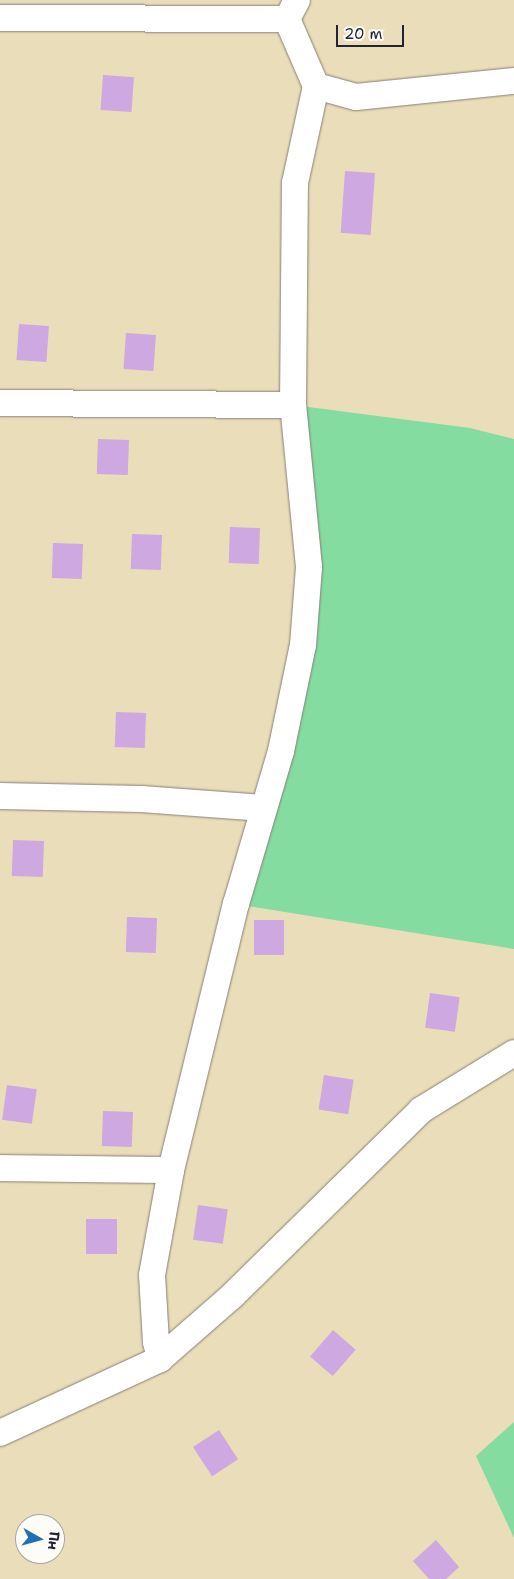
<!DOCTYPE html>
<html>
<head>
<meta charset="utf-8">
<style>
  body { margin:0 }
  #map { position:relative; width:514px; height:1579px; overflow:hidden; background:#eaddb9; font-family:"Shantell Sans",sans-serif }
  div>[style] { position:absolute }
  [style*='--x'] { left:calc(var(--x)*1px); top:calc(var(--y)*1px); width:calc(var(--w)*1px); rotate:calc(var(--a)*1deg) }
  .green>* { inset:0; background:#84dca1 }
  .building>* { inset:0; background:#cea8e0; transform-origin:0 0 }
  .roads { filter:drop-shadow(0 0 1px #86807a) drop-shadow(0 0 1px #86807a) }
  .street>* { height:26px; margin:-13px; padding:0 13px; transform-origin:13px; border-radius:13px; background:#fff }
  span { translate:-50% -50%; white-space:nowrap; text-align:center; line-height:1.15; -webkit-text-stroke:4px #fdfcf7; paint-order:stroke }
  .north { position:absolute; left:15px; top:1514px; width:50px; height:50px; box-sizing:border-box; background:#fdfcf7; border:1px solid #a5a5ac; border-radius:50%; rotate:97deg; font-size:14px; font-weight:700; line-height:20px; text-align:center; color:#22223b }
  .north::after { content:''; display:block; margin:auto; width:18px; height:22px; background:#1f6fb2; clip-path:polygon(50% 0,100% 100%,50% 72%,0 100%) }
  .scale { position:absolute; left:336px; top:25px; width:68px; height:22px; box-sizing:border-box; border:2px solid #22223b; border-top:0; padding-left:6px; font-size:15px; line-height:18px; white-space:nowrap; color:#22223b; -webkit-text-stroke:4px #fdfcf7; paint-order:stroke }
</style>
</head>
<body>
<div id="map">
  <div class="green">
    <div style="clip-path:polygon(293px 405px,470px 428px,514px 439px,514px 949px,236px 904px,303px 645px)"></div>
    <div style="clip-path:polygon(514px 1422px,514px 1538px,476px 1456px)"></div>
  </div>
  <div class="building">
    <div style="left:103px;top:75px;width:31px;height:35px;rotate:4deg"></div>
    <div style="left:345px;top:171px;width:30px;height:62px;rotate:4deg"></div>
    <div style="left:19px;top:324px;width:30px;height:36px;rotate:4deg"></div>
    <div style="left:126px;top:333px;width:30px;height:36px;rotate:4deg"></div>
    <div style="left:98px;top:439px;width:31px;height:35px;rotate:2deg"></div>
    <div style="left:230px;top:527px;width:30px;height:36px;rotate:2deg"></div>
    <div style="left:132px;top:534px;width:30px;height:35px;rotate:2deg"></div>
    <div style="left:53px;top:543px;width:30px;height:35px;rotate:2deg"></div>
    <div style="left:116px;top:712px;width:30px;height:35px;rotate:2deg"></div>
    <div style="left:13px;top:840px;width:31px;height:36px;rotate:2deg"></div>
    <div style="left:127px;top:917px;width:30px;height:35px;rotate:2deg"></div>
    <div style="left:254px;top:920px;width:30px;height:35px"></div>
    <div style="left:430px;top:993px;width:30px;height:35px;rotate:8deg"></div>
    <div style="left:324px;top:1075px;width:30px;height:35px;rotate:9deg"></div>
    <div style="left:7px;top:1085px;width:30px;height:35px;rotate:8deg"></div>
    <div style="left:103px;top:1111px;width:30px;height:35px;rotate:2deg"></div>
    <div style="left:198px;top:1205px;width:30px;height:35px;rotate:8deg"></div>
    <div style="left:86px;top:1219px;width:31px;height:35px"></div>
    <div style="left:333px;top:1330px;width:30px;height:35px;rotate:41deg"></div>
    <div style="left:219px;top:1430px;width:35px;height:31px;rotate:57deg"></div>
    <div style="clip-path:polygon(436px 1540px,459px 1567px,446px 1579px,429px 1579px,413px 1561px)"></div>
  </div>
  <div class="roads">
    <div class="street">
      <div style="--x:0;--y:18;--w:287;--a:0.2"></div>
      <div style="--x:316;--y:86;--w:41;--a:15.4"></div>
      <div style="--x:356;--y:97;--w:159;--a:-5.8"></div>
      <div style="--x:0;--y:403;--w:293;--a:0.4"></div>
      <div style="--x:0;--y:796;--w:141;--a:1.2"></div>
      <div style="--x:141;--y:799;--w:123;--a:4.2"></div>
      <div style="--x:0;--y:1168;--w:171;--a:0.7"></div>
      <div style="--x:160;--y:1359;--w:17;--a:-103"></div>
      <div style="--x:156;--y:1342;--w:67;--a:-93.4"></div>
      <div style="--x:152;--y:1275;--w:107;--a:-79.7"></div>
      <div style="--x:171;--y:1170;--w:274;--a:-76.3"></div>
      <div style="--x:236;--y:904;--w:159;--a:-73.6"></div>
      <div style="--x:281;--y:751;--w:108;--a:-78.3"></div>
      <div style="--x:303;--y:645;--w:78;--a:-85.6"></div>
      <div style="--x:309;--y:567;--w:163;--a:-95.6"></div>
      <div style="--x:293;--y:405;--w:222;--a:-89.5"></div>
      <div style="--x:295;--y:183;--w:99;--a:-77.8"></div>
      <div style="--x:316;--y:86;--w:73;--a:-113.4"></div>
      <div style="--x:287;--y:19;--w:21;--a:-62"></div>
      <div style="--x:0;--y:1433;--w:176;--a:-24.8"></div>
      <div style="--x:160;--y:1359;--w:96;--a:-41.2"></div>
      <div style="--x:232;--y:1296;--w:265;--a:-44.5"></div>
      <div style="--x:421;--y:1110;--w:109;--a:-31.5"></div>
    </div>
  </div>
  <div class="north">Пн</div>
  <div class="scale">20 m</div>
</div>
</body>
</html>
